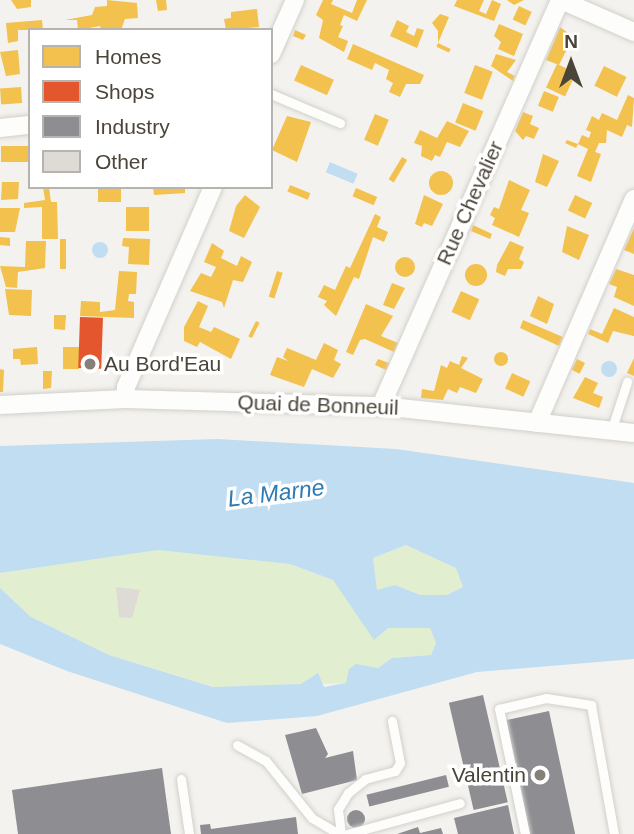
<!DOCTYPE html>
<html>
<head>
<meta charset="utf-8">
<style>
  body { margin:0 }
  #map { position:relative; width:634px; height:834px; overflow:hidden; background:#f4f2ee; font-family:Helvetica,sans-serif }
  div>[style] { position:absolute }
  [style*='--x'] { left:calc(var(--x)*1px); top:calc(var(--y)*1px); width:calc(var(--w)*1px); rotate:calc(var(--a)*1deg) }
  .green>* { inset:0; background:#e1eecf }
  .water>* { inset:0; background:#c0ddf1; transform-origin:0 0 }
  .round { border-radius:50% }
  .homes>* { inset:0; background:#f2c14e; transform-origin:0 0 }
  .shops>* { inset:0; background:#e4572e; transform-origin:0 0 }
  .industry>* { inset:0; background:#8d8d92; transform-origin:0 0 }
  .building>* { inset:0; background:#dedbd6 }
  .roads { filter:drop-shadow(0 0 2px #d2d0cb) drop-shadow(0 0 2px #d2d0cb) }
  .lane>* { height:9px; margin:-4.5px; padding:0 4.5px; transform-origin:4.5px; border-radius:4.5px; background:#fdfdfc }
  .street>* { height:18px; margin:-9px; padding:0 9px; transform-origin:9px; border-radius:9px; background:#fdfdfc }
  .dots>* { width:19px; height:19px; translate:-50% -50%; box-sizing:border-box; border:4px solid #fff; border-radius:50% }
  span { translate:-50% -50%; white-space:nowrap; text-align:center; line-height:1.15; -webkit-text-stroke:7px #fff; paint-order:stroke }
  .street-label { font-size:21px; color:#4b4439 }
  .poi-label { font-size:21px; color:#4b4439 }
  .left { translate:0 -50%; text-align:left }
  .right { translate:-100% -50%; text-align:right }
  .water-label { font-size:23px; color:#2e7ab2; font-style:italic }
  .legend { position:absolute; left:28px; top:28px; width:245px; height:161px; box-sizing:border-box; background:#fff; border:2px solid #b7b4b0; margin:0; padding:9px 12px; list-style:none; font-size:21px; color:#4b4439 }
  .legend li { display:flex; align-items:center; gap:14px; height:35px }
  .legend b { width:35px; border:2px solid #b7b4b0 }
  .north { position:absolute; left:536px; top:28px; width:70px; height:70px; -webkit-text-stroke:5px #fff; paint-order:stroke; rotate:0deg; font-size:19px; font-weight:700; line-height:28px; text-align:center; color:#4b4439 }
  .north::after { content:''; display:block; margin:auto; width:24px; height:32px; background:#4b4439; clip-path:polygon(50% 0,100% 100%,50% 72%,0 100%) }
</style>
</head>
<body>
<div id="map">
  <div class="green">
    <div style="clip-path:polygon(406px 545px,457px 568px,463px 587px,447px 595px,420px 595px,395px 585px,377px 591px,373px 558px)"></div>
    <div style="clip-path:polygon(158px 550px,290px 564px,333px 580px,349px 603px,388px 628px,430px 628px,436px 643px,431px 655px,392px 658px,378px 668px,349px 669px,347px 683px,214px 687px,109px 655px,31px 617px,0 588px,0 573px)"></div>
  </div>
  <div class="water">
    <div style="left:330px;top:162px;width:30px;height:11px;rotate:23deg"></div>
    <div class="round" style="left:92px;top:242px;width:16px;height:16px"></div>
    <div class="round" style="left:601px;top:361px;width:16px;height:16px"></div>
    <div style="clip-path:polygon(evenodd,218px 439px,396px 449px,634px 483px,634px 659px,477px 672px,317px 716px,227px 723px,67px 671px,0 644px,0 588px,31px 617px,109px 655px,213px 687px,301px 684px,318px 673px,324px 687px,346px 683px,349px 669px,356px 664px,378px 668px,392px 658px,431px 655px,436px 643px,430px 628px,388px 628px,374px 640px,333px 580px,290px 564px,158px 550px,0 573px,0 446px,218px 439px,406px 545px,456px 568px,463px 587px,447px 595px,420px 595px,395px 585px,377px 590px,373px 558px,406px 545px)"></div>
  </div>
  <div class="homes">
    <div style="clip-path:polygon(11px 0,31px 0,31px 7px,17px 9px)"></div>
    <div style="clip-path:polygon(107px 0,137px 3px,138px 18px,125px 19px,121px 30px,101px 30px,100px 26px,78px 30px,77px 20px,65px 20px,92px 15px,95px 7px,107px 6px)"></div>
    <div style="clip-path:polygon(156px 0,166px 0,167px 10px,158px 11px)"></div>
    <div style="clip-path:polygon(323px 0,333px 0,331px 4px,352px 13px,357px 0,367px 0,357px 21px,344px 15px,340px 25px,343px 26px,338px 37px,348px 41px,344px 52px,319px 38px,323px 20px,316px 15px)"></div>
    <div style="clip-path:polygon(457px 0,484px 0,479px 11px,486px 14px,492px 0,501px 4px,494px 21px,454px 6px)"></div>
    <div style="clip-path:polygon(507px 0,524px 0,514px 5px)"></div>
    <div style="left:519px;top:6px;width:14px;height:15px;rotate:25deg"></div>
    <div style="clip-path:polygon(257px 9px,259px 27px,226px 30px,224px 19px,231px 18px,231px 12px)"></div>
    <div style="clip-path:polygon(440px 14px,449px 17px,438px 43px,438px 31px,432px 23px)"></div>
    <div style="clip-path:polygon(42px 20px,43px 30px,18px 30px,18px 41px,8px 43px,6px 23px)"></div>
    <div style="clip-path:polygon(397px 20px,409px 26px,406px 32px,414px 36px,417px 28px,424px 30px,417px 48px,390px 36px)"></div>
    <div style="clip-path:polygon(499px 24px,523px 34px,514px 56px,498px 49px,501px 42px,494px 36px)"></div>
    <div style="clip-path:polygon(560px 27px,573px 37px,559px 65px,546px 60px)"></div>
    <div style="clip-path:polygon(295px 30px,306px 35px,303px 40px,293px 36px)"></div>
    <div style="left:438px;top:43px;width:14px;height:4px;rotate:25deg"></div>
    <div style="clip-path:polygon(353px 44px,424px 75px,420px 84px,406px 84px,400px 97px,389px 92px,393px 83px,386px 79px,389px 70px,375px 63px,372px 70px,347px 59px)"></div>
    <div style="clip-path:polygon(18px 50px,20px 74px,6px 76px,0 52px)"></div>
    <div style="clip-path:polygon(496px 54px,516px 60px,507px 72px,515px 76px,513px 81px,491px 66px)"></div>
    <div style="left:557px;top:64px;width:21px;height:26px;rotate:25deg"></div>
    <div style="left:301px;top:65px;width:36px;height:17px;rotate:24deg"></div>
    <div style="left:475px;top:65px;width:19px;height:30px;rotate:21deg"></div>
    <div style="left:604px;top:66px;width:25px;height:22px;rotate:26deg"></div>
    <div style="left:21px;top:87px;width:16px;height:21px;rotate:86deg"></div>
    <div style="left:544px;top:91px;width:16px;height:16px;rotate:22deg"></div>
    <div style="clip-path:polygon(628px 95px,634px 98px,632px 127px,627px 125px,622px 137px,607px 130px,606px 143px,599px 143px,595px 152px,601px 154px,591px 182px,577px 176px,588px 149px,578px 144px,582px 135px,589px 138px,591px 132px,586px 130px,592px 116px,599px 120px,602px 113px,617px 120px)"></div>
    <div style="left:463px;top:103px;width:22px;height:21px;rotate:22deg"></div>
    <div style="clip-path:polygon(523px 112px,533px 116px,530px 124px,539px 128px,534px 139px,526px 136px,523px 140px,515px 131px)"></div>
    <div style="left:375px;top:114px;width:15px;height:28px;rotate:23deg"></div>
    <div style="clip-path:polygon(287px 116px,311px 122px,297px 162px,272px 150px)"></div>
    <div style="clip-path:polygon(447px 121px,469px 131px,460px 147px,447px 142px,440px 157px,435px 155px,432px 161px,421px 156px,422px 146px,414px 143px,420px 130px,437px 138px)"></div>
    <div style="clip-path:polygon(567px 140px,578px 144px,576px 148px,565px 143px)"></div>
    <div style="left:30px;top:146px;width:16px;height:29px;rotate:90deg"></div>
    <div style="clip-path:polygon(543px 154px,559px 161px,547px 187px,535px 182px)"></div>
    <div style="left:402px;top:157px;width:6px;height:26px;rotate:31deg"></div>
    <div class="round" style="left:429px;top:171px;width:24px;height:24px"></div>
    <div style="clip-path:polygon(509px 180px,530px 190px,521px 210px,529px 213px,519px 237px,492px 225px,495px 218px,490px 215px,494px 207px,499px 209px)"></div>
    <div style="clip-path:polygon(2px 182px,19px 182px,18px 199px,1px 200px)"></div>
    <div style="left:290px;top:185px;width:22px;height:7px;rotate:22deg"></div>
    <div style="clip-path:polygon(43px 187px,49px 187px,51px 202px,57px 202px,58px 239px,42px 239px,42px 207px,24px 208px,24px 203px,45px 200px)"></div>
    <div style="left:98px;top:187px;width:23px;height:15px"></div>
    <div style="clip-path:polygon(153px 187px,185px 187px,185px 193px,154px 195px)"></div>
    <div style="left:356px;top:188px;width:23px;height:9px;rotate:23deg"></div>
    <div style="clip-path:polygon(245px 195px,260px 207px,244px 238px,229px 231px,236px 206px)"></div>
    <div style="clip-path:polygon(424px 195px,443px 204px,432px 226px,424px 223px,422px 227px,415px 224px)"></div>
    <div style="left:575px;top:195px;width:19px;height:17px;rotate:25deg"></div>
    <div style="left:126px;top:207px;width:23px;height:24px"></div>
    <div style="clip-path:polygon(0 208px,20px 208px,15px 232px,0 232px)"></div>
    <div style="clip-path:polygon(375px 214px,381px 217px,377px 227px,388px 232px,384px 242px,373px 237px,359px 279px,354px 277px,336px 316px,324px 305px,327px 301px,318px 297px,324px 285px,335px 290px,346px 266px,350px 268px)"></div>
    <div style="clip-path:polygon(473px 225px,492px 234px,490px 239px,471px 231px)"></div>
    <div style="clip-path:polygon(567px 226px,589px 235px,579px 260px,562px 252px)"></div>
    <div style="clip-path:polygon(634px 228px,634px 254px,624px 250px)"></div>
    <div style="clip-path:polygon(0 237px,10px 238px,10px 246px,0 245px)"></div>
    <div style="clip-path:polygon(123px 238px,150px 239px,149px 265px,128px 264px,129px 247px,122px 246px)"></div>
    <div style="left:60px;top:239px;width:6px;height:30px"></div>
    <div style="clip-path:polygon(26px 241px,46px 241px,45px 268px,18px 272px,17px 288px,6px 287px,0 266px,25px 267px)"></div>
    <div style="clip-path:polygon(510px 241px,524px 247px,519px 259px,524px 262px,521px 269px,508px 269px,505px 276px,496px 272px,497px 265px)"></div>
    <div style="clip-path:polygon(212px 243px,224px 251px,221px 258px,237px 266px,241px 256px,252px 262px,243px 282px,233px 280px,224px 308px,222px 302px,190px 291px,201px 273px,211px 277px,216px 267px,204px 262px)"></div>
    <div class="round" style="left:395px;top:257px;width:20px;height:20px"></div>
    <div class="round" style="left:465px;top:264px;width:22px;height:22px"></div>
    <div style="clip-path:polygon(616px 269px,634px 275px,634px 306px,614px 297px,617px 287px,609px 284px)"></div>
    <div style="clip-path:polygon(119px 271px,137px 272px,136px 294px,129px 294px,128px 301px,134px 302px,134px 318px,80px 316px,81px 301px,100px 302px,100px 312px,115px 310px)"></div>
    <div style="left:277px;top:271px;width:6px;height:27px;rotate:18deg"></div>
    <div style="clip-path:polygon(392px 283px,405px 288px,394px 309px,383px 305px)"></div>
    <div style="clip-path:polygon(5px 289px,32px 290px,31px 316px,9px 315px)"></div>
    <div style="left:461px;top:291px;width:20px;height:23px;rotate:24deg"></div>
    <div style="clip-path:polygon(538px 296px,554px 304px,547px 324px,530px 316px)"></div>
    <div style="clip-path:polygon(198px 301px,208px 306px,199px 327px,211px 332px,214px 327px,240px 339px,231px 359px,200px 342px,197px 347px,184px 341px,184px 327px)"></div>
    <div style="clip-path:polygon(366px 304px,393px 316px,381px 336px,398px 343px,394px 352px,365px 339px,360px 340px,353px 355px,346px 352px)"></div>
    <div style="clip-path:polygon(614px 308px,634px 317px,634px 336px,613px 331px,608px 343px,588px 334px,590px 329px,602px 334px)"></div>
    <div style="clip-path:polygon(54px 315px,66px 315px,65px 330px,54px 329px)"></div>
    <div style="clip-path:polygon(523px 320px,563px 337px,559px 346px,520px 328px)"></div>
    <div style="left:256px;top:321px;width:4px;height:17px;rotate:27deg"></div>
    <div style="clip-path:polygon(324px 343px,338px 350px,334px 360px,341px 364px,333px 378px,312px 369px,304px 387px,270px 375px,277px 357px,288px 361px,283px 357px,287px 348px,316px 360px)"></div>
    <div style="clip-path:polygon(37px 347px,38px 364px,21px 365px,20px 359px,13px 359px,13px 349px)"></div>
    <div style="left:63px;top:347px;width:16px;height:22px"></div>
    <div class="round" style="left:494px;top:352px;width:14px;height:14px"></div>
    <div style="clip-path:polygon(462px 356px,468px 358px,461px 368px,483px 379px,476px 393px,460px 387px,457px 393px,448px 389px,443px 400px,421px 398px,422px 389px,434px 391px,441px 365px,447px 368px,450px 361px,459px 365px)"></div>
    <div style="clip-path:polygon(634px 358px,634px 376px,627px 373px)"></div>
    <div style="clip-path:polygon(378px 359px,389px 363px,386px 370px,375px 365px)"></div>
    <div style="left:577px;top:359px;width:9px;height:12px;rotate:27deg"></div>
    <div style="clip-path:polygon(0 369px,4px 370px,3px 392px,0 392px)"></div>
    <div style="clip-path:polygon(43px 371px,52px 371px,51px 388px,43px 389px)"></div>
    <div style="left:512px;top:373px;width:20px;height:17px;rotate:24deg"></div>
    <div style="clip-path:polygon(585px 377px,598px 383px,593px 393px,603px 397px,599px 408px,573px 398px)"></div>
  </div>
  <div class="shops">
    <div style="left:80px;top:317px;width:23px;height:51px;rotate:2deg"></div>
  </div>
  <div class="industry">
    <div style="left:483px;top:695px;width:110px;height:35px;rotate:77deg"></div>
    <div style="left:549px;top:711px;width:126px;height:45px;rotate:78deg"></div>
    <div style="clip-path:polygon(316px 728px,328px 754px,325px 758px,353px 751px,357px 780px,302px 794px,285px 735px)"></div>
    <div style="clip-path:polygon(162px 768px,171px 834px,18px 834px,12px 790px)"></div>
    <div style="left:446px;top:775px;width:12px;height:82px;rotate:76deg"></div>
    <div style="clip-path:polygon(508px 805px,514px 834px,458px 834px,454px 818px)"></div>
    <div class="round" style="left:347px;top:810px;width:18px;height:18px"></div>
    <div style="clip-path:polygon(296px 817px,298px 834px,201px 834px,200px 825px,210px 824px,211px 829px)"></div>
    <div style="clip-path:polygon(418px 827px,420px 833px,441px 828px,443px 834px,397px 834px)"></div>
  </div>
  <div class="building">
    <div style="clip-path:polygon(116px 587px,140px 590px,132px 618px,119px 617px)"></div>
  </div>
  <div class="roads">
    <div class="lane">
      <div style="--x:271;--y:94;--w:75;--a:22.8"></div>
      <div style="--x:611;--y:431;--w:52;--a:-71.9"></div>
      <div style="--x:237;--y:745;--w:33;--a:29"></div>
      <div style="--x:266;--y:761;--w:73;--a:51.1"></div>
      <div style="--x:312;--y:818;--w:31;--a:31"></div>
      <div style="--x:181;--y:779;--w:56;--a:81.7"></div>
      <div style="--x:341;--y:834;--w:25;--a:-97"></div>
      <div style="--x:338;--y:809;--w:19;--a:-58"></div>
      <div style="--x:348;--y:793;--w:22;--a:-39"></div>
      <div style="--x:365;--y:779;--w:31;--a:-15"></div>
      <div style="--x:395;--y:771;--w:9;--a:-58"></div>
      <div style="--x:400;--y:763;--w:43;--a:-100.8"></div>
      <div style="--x:347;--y:834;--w:117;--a:-15.3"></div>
      <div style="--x:525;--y:834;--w:128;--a:-101.7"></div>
      <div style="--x:499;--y:709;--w:48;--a:-13.2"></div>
      <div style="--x:546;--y:698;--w:46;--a:8.8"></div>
      <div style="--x:591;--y:705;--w:131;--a:79.9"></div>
    </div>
    <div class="street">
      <div style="--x:561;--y:0;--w:80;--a:23.7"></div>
      <div style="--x:271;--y:54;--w:59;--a:-66"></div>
      <div style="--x:0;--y:128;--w:30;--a:-6"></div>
      <div style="--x:125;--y:399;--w:12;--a:-85"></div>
      <div style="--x:126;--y:387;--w:218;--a:-66.5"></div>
      <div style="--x:0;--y:405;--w:125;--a:-2.7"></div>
      <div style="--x:125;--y:399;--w:256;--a:1.6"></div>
      <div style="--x:381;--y:406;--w:254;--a:6.1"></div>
      <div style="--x:381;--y:406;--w:444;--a:-66.2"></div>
      <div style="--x:537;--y:423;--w:244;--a:-66.6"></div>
    </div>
  </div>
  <div class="dots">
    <div style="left:90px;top:364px;background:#868178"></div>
    <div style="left:540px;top:775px;background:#868178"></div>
  </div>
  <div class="street-label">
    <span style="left:470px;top:203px;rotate:-66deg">Rue Chevalier</span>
    <span style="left:318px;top:405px;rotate:2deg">Quai de Bonneuil</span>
  </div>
  <div class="poi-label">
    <span class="left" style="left:104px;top:364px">Au Bord'Eau</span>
    <span class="right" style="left:526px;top:775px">Valentin</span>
  </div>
  <div class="water-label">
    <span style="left:276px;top:493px;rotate:-7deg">La Marne</span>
  </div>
  <ul class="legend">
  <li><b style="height:19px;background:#f2c14e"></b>Homes</li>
  <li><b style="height:19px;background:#e4572e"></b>Shops</li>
  <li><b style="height:19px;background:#8d8d92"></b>Industry</li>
  <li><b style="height:19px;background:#dedbd6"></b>Other</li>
  </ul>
  <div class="north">N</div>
</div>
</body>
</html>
